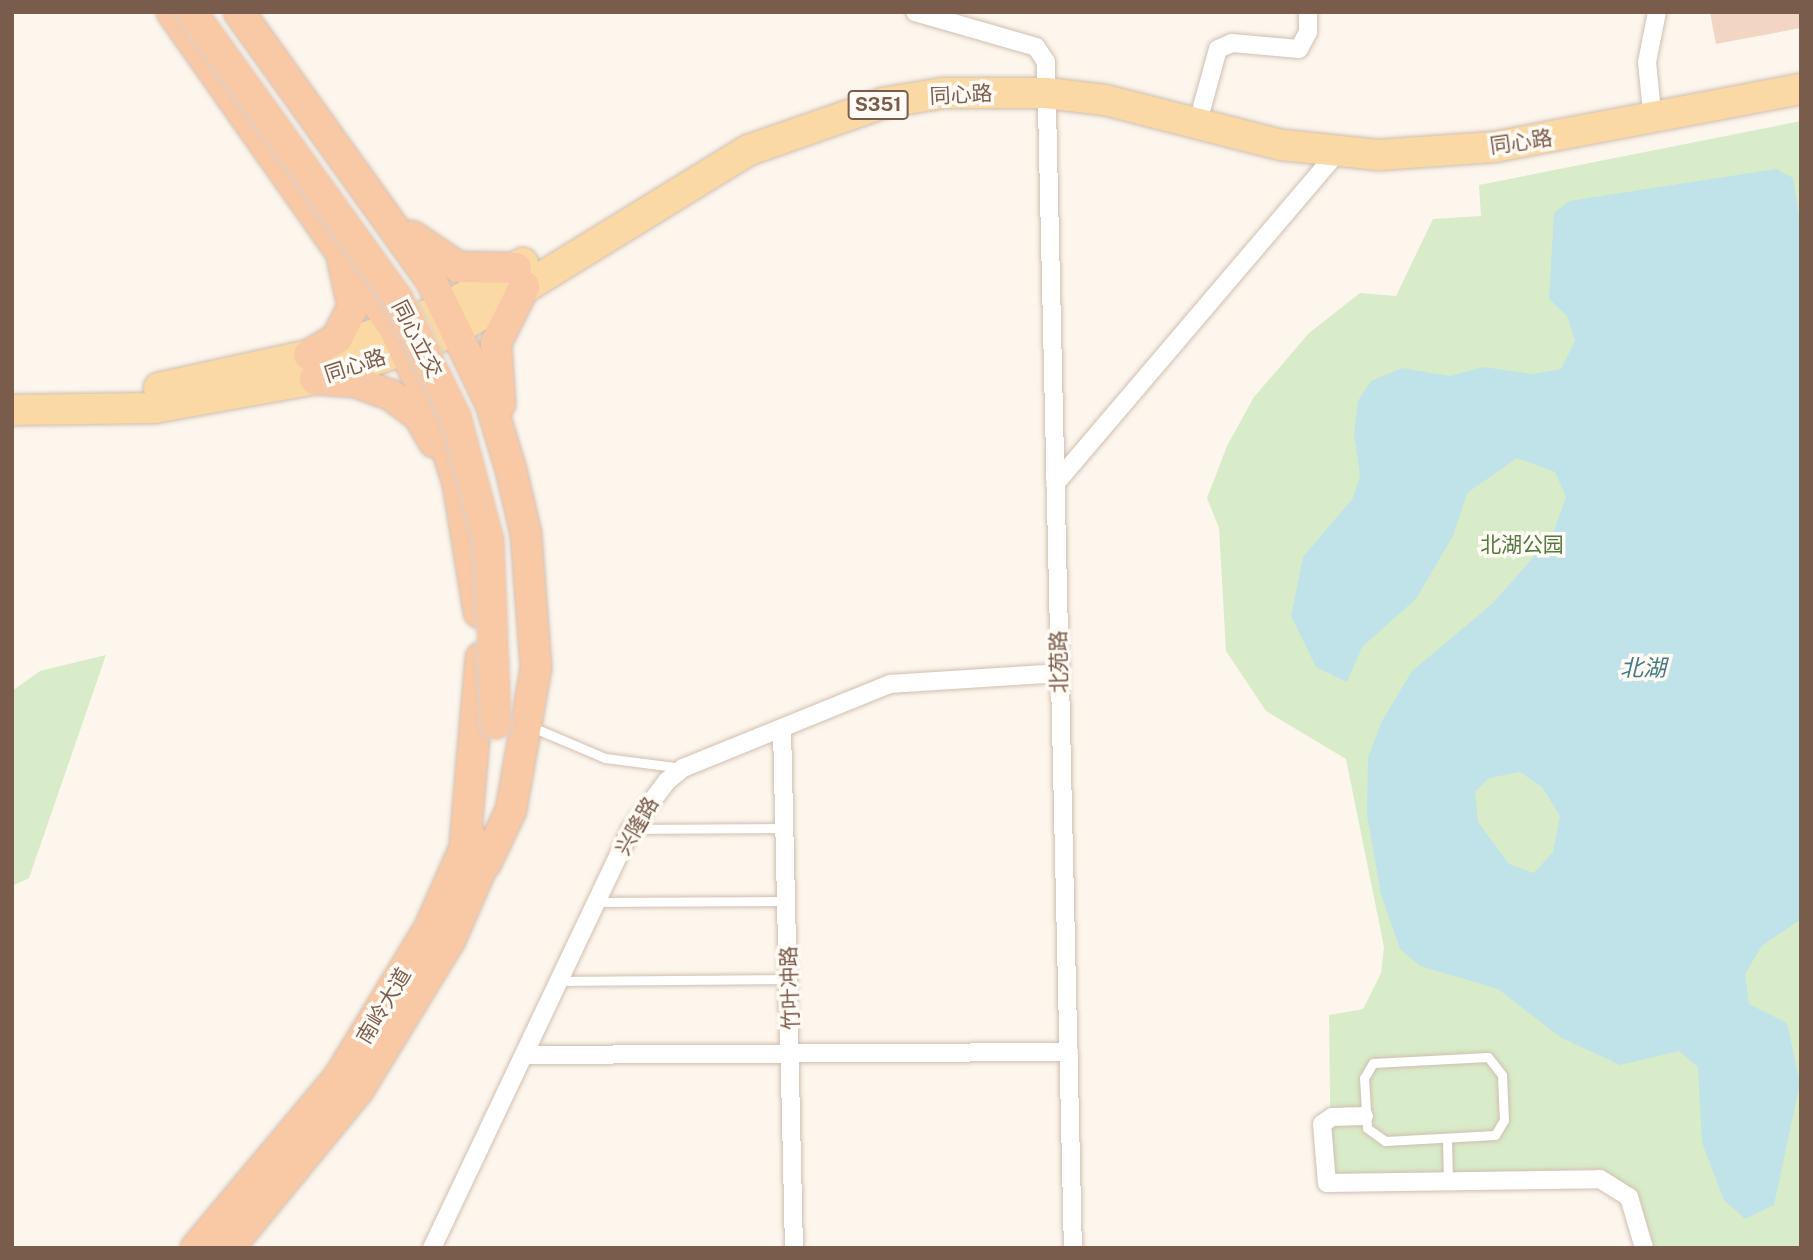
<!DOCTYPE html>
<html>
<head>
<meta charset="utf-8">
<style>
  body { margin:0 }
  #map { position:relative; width:1813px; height:1260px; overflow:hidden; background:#fdf6ec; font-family:"Public Sans","Noto Sans SC",sans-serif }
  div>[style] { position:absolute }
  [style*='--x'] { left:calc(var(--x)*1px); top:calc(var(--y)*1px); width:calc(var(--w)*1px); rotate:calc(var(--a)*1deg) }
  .green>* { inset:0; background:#d8ecc9 }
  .water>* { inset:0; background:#bfe3e8 }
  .building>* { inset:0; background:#f3d5c3 }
  .roads { filter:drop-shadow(0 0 2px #d1beb0) drop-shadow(0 0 2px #d1beb0) }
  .service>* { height:9px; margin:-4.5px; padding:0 4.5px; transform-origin:4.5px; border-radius:4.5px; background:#fff }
  .minor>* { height:18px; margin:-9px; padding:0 9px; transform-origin:9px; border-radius:9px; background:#fff }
  .primary>* { height:30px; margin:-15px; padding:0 15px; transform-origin:15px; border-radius:15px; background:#fbd9a5 }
  .trunk>* { height:30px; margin:-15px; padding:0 15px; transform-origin:15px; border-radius:15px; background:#f9c8a4 }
  .bridges { filter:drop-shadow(0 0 2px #dad1cd) drop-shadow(0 0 2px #dad1cd) }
  .trunk-bridge>* { height:30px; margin:-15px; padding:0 15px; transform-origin:15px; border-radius:15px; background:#f9c8a4 }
  span { translate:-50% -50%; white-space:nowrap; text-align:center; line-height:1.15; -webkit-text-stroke:7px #fffaf3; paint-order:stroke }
  .shield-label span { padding:2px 5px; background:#fffaf3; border:2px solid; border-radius:5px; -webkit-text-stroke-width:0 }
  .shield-label { font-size:19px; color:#7a5c4d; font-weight:700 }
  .street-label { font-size:21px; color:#7a5c4d }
  .park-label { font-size:21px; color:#537a41 }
  .water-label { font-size:23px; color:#437c86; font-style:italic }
  .frame { position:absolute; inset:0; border:14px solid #7a5c4d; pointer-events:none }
</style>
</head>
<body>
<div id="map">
  <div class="green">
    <div style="clip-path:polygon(1801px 121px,1801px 1248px,1654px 1248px,1638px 1192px,1602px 1169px,1331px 1175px,1329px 1015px,1363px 1009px,1381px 973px,1384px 947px,1346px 759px,1266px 711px,1226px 651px,1219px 528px,1207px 498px,1227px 446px,1254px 397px,1309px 333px,1360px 293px,1396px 296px,1433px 219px,1481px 216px,1479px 185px)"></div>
    <div style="clip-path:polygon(106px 655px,29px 878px,12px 886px,12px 691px,40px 671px)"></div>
  </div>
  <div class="water">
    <div style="clip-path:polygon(evenodd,1776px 169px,1793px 178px,1801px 228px,1801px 919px,1762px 946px,1745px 974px,1749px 1004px,1787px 1023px,1800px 1083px,1774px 1205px,1745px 1219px,1724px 1200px,1702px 1143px,1698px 1067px,1679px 1051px,1620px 1065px,1560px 1037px,1498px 989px,1420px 966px,1400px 949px,1381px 894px,1367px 815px,1368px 757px,1382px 721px,1412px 671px,1492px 604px,1552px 536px,1566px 497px,1555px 472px,1517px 458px,1467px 493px,1453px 536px,1416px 599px,1362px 647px,1347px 682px,1316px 667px,1291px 616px,1303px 557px,1353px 498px,1360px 476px,1354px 434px,1358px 401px,1371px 381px,1402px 368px,1450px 376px,1483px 367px,1533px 374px,1561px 369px,1575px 341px,1567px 316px,1549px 299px,1554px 213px,1569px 201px,1776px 169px,1520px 772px,1542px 787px,1560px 816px,1553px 852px,1534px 873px,1509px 864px,1478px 822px,1475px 792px,1489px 778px,1520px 772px)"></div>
  </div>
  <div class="building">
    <div style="clip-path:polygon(1710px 12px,1801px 12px,1801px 28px,1716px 44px)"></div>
  </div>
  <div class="roads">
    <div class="service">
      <div style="--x:532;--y:727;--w:79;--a:23"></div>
      <div style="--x:605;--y:758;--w:78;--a:7.4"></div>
      <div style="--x:631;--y:829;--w:154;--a:-0.4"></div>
      <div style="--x:597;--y:902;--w:190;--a:-0.3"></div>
      <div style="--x:559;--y:981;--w:229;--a:-0.5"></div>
      <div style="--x:1488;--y:1057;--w:23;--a:52"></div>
      <div style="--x:1502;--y:1075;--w:45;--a:87.5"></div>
      <div style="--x:1504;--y:1120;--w:17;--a:121"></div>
      <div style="--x:1495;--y:1135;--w:110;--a:176.9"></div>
      <div style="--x:1385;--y:1141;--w:22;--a:-144"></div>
      <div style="--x:1367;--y:1128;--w:50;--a:-93.4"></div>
      <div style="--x:1364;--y:1078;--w:17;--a:-59"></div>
      <div style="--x:1373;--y:1063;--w:115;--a:-3"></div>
      <div style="--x:1447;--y:1139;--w:42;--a:88.6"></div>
    </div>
    <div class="minor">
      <div style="--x:915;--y:12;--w:126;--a:16.1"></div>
      <div style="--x:1036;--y:47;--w:18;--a:56"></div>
      <div style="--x:1046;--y:62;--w:1186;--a:88.7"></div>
      <div style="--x:1651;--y:102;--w:40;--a:-95.7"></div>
      <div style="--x:1647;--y:62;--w:51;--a:-78.7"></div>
      <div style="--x:1202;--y:107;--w:60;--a:-74.6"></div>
      <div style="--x:1218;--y:49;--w:15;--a:-23"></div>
      <div style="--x:1232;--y:43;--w:67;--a:5.1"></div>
      <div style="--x:1299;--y:49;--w:19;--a:-62"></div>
      <div style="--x:1308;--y:32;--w:20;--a:-90"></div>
      <div style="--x:1055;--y:484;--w:435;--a:-49.6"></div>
      <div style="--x:782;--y:728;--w:520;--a:88.68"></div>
      <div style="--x:524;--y:1055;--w:545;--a:-0.32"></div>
      <div style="--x:1364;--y:1116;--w:32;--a:178"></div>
      <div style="--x:1332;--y:1117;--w:12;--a:145"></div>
      <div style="--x:1322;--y:1124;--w:59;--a:85.2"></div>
      <div style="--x:1327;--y:1183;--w:273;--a:-0.8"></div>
      <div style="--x:1600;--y:1179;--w:34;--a:32"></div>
      <div style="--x:1629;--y:1197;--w:53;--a:73.6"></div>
      <div style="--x:432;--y:1248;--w:464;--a:-64.6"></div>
      <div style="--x:631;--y:829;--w:60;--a:-53.1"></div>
      <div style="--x:667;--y:781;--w:21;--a:-39"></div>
      <div style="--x:683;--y:768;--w:223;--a:-22.1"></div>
      <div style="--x:890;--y:684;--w:170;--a:-3.7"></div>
    </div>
    <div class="primary">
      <div style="--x:159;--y:388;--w:154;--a:-12.4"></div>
      <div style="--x:309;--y:355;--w:89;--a:-17.6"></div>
      <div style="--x:394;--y:328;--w:55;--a:-21.4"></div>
      <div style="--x:445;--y:308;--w:90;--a:-30"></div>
      <div style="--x:12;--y:410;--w:142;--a:-0.8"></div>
      <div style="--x:154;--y:408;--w:164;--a:-10.2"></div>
      <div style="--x:315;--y:379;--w:95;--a:-17.9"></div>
      <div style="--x:405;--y:350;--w:55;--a:-21.4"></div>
      <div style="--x:456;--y:330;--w:344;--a:-31.6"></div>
      <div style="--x:749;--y:150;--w:142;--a:-19.3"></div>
      <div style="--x:883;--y:103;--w:61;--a:-9.5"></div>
      <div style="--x:943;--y:93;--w:103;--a:0"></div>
      <div style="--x:1046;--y:93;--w:59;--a:6.8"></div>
      <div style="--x:1105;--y:100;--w:183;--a:14.3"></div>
      <div style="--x:1282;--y:145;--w:98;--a:5.9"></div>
      <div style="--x:1379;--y:155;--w:115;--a:-4"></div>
      <div style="--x:1494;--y:147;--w:312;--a:-10.7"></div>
    </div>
    <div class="trunk">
      <div style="--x:172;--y:12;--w:386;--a:54.9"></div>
      <div style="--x:394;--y:328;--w:105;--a:64.7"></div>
      <div style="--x:439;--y:423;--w:64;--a:72.7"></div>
      <div style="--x:458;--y:484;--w:130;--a:80.7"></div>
      <div style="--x:239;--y:12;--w:330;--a:54.4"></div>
      <div style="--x:431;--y:280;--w:138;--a:64.2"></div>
      <div style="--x:491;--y:404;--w:69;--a:73.1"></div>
      <div style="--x:511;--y:470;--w:66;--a:76.8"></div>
      <div style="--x:526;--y:534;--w:134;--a:85.7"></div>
      <div style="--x:536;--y:668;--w:144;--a:100"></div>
      <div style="--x:511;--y:810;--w:59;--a:115.3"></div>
      <div style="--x:412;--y:236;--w:55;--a:34"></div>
      <div style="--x:458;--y:267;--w:58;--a:1"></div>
      <div style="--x:309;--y:355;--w:33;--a:-31"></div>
      <div style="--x:337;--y:338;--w:35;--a:-63"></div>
      <div style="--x:353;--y:307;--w:46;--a:-102.5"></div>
      <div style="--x:315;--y:379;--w:40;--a:4.3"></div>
      <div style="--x:355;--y:382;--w:38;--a:20"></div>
      <div style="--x:391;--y:395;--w:35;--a:37"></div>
      <div style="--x:419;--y:416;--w:30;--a:60"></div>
      <div style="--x:500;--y:404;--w:61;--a:-93.8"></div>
      <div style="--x:496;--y:343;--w:63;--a:-63.4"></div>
      <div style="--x:464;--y:855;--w:198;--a:-85.1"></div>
      <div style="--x:196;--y:1248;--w:223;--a:-50.1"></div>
      <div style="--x:339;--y:1077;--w:173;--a:-58.7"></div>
      <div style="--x:429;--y:929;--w:102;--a:-66.2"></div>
      <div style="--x:229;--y:1248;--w:205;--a:-50.7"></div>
      <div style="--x:359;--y:1089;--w:175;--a:-58.6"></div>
      <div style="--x:450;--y:940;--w:103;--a:-66.4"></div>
    </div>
  </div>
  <div class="bridges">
    <div class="trunk-bridge">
      <div style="--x:192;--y:12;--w:353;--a:54.3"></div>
      <div style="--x:398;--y:299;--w:131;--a:63.8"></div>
      <div style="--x:456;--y:417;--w:128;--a:75.1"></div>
      <div style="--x:489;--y:541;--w:183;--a:87.8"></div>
    </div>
  </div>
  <div class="shield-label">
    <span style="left:878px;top:105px">S351</span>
  </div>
  <div class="street-label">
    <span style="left:961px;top:95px;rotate:-3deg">同心路</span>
    <span style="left:1521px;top:142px;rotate:-8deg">同心路</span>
    <span style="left:417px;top:339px;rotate:63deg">同心立交</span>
    <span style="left:355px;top:366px;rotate:-18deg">同心路</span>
    <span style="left:1059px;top:662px;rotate:-91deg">北苑路</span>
    <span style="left:637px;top:826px;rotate:-60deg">兴隆路</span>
    <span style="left:790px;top:988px;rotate:-92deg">竹叶冲路</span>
    <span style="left:384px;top:1006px;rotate:-59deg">南岭大道</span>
  </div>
  <div class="park-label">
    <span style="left:1522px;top:545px">北湖公园</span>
  </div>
  <div class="water-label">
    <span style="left:1643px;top:668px">北湖</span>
  </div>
  <div class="frame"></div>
</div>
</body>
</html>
